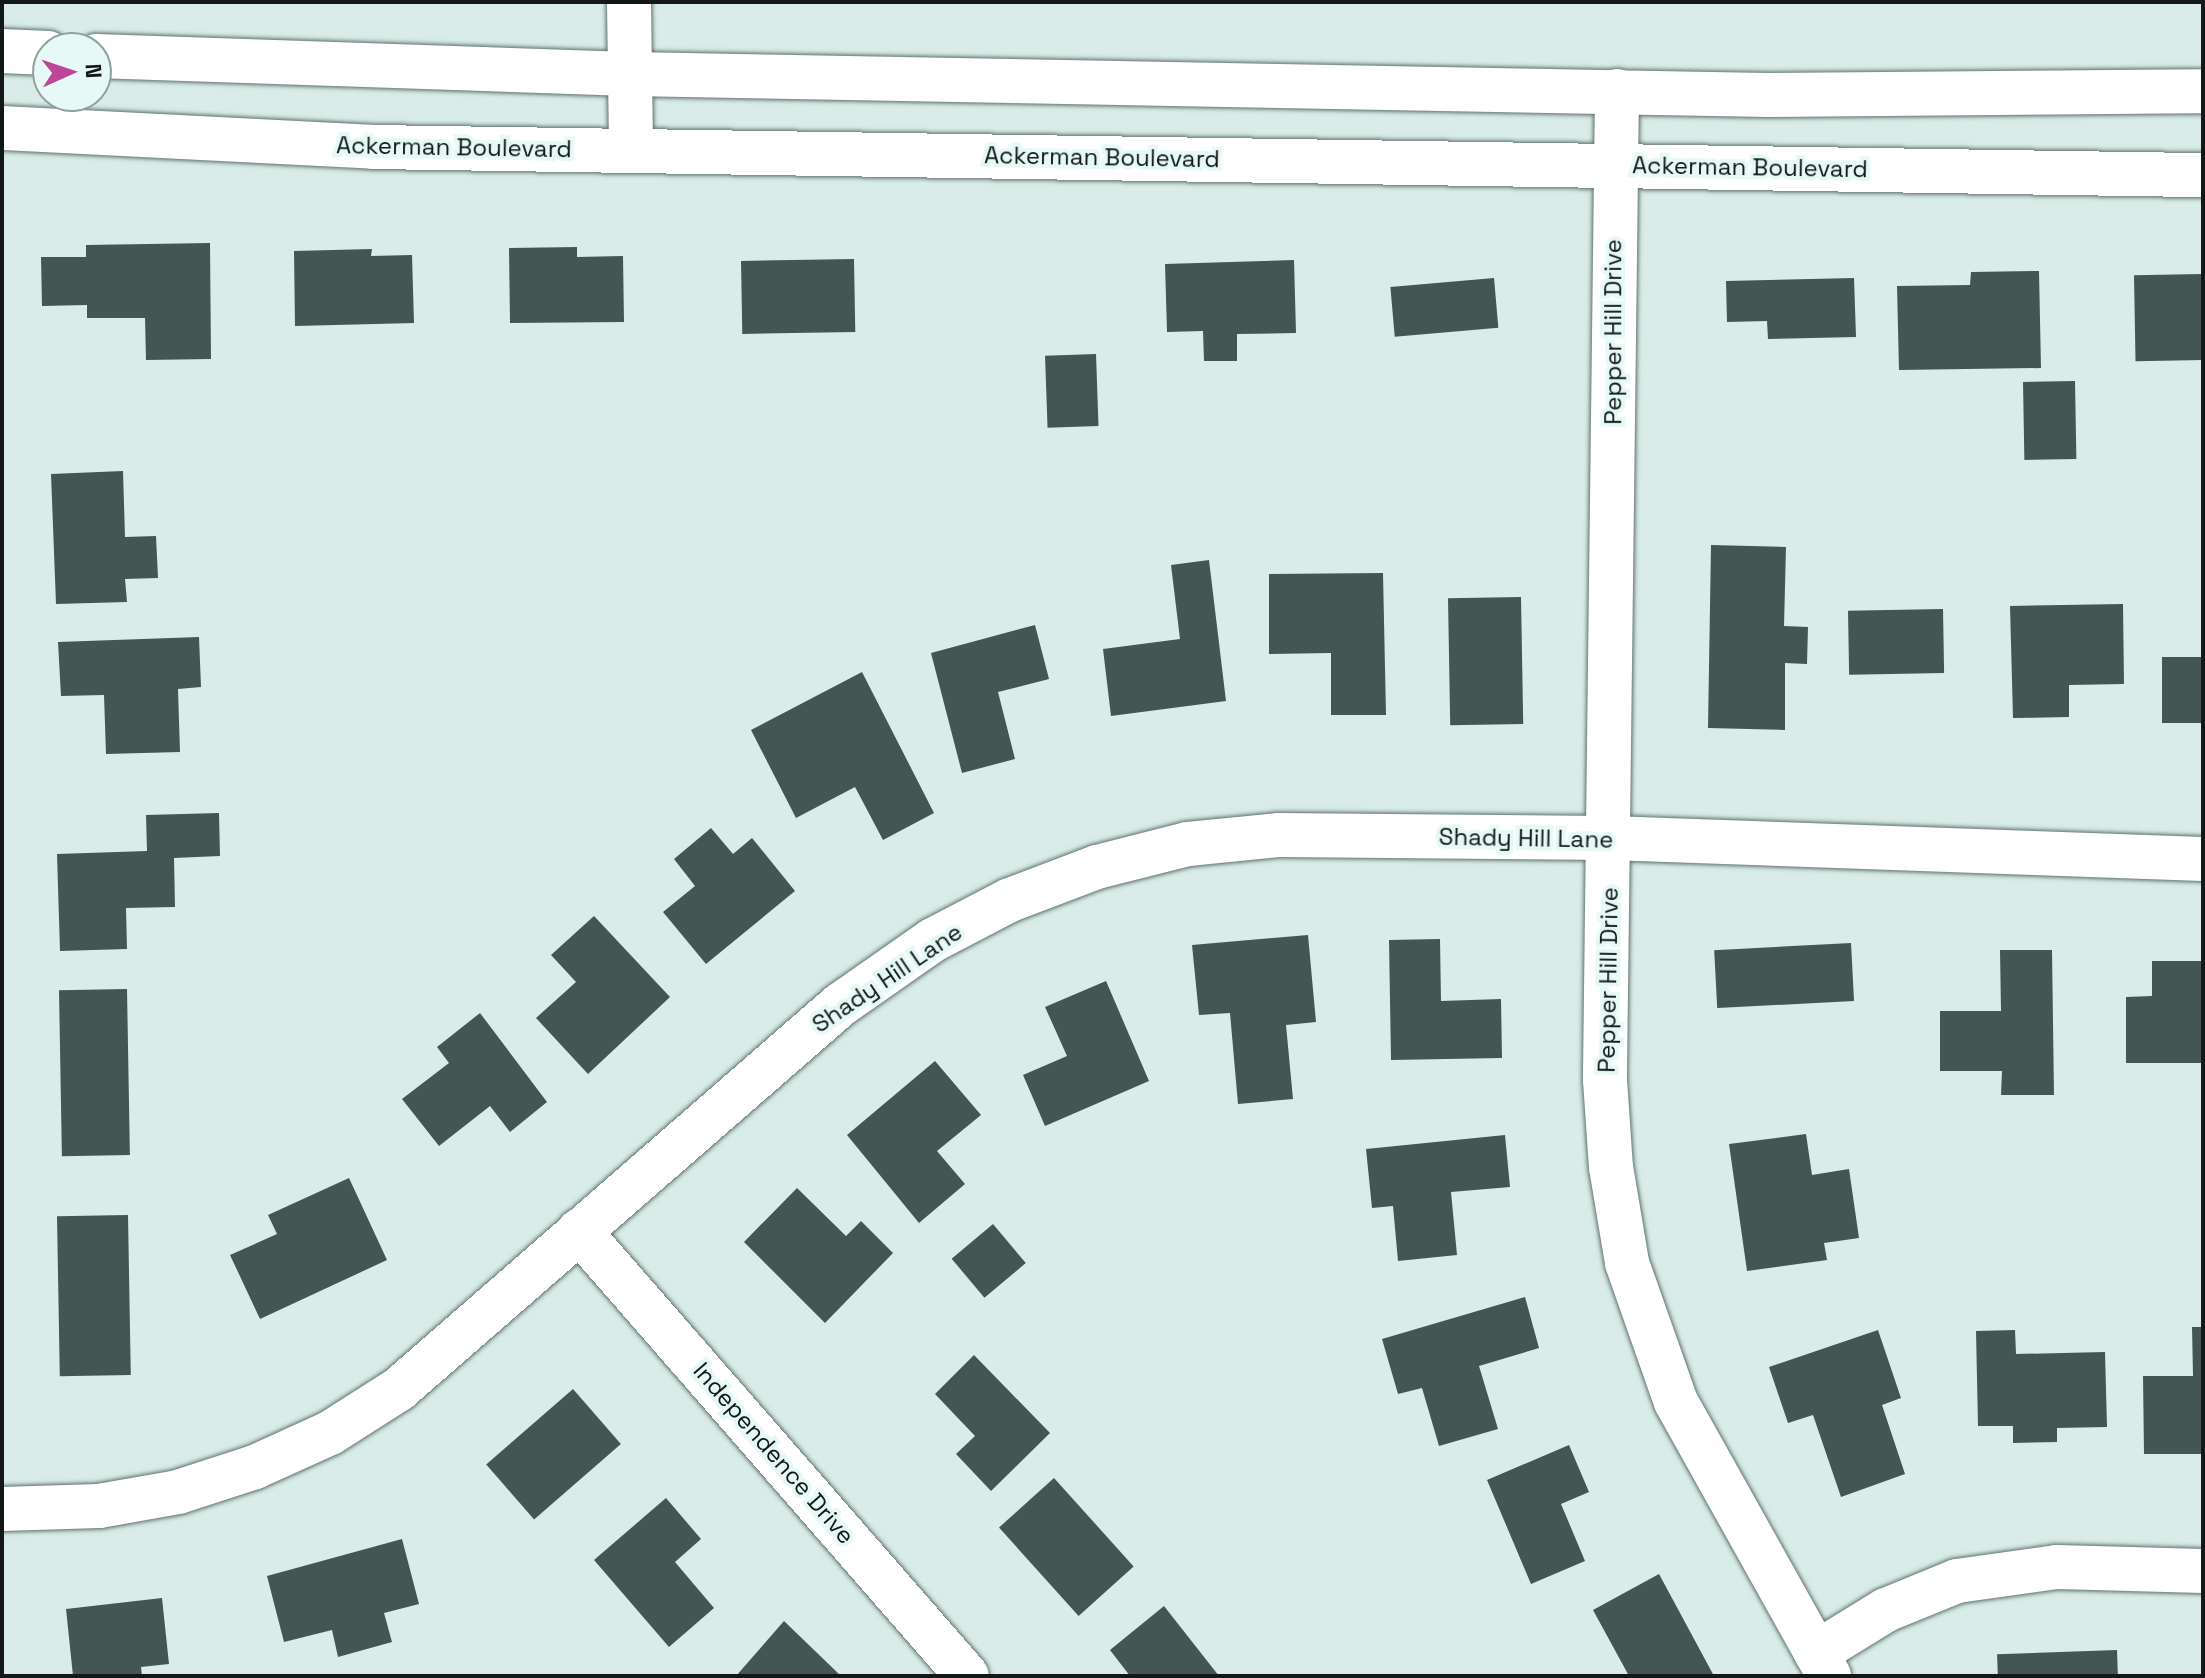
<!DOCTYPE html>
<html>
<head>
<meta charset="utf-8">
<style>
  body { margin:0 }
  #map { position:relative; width:2205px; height:1678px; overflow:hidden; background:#d9ece8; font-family:"Space Grotesk",sans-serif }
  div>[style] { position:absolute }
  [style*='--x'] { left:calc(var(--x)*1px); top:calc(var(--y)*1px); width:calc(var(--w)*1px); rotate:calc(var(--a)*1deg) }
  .building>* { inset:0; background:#455552; transform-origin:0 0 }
  .roads { filter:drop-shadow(0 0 2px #61726f) drop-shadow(0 0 2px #61726f) }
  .minor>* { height:44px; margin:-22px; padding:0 22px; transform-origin:22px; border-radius:22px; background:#fff }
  span { translate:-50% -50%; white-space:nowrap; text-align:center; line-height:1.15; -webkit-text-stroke:8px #e6f9f6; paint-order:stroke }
  .street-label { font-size:24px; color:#121817 }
  .frame { position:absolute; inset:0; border:4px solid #121817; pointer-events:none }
  .north { position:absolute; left:32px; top:32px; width:80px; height:80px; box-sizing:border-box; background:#e6f9f6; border:2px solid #919f9d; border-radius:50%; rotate:87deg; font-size:22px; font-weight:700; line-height:32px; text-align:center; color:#121817 }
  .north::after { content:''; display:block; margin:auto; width:28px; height:36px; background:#be4599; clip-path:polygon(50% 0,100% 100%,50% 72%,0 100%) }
</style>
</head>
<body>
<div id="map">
  <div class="building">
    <div style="clip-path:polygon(210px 243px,211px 359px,146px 360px,145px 318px,87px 318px,87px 305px,42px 306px,41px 257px,86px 257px,86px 245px)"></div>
    <div style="clip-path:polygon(577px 247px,577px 257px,623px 256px,624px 322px,510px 323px,509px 248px)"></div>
    <div style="clip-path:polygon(372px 249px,371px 256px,412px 255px,414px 323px,295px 326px,294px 251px)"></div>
    <div style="left:854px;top:259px;width:73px;height:113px;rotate:89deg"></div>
    <div style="clip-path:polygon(1294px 260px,1296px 333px,1237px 334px,1237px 361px,1204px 361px,1203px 331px,1167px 332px,1165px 264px)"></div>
    <div style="clip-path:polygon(2039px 271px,2041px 368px,1899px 370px,1897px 286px,1970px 285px,1971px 272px)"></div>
    <div style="left:2202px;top:274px;width:86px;height:68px;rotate:89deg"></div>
    <div style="left:1494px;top:278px;width:50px;height:104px;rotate:85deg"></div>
    <div style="clip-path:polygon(1854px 278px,1856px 337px,1768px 339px,1767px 321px,1727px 322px,1726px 281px)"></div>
    <div style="left:1096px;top:354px;width:72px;height:51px;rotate:88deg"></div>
    <div style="left:2075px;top:381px;width:78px;height:52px;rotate:89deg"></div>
    <div style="clip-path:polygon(123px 471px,125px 537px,156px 536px,158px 578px,125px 579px,127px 602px,56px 604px,51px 474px)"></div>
    <div style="clip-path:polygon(1711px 545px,1786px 547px,1784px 626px,1808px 627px,1807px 664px,1785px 663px,1785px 730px,1708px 728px)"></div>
    <div style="clip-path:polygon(1209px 560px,1226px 701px,1111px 716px,1103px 649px,1180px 639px,1171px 565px)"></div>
    <div style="clip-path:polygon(1383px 573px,1386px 715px,1331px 715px,1331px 653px,1269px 654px,1269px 574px)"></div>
    <div style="left:1521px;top:597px;width:127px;height:73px;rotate:89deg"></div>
    <div style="clip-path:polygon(2123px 604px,2124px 684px,2069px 685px,2069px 717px,2013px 718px,2010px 606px)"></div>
    <div style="left:1943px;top:609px;width:64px;height:95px;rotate:89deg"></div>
    <div style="clip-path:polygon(1035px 625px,1049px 679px,998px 692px,1015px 759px,962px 773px,931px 653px)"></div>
    <div style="clip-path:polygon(199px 637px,201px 687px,178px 689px,180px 752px,106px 754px,104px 695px,61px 696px,58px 642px)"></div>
    <div style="left:2203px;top:657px;width:66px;height:41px;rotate:90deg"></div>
    <div style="clip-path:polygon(862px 672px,934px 813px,883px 840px,855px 787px,796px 818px,751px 730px)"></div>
    <div style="clip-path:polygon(219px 813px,220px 856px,174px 858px,175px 907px,126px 908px,127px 949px,60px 951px,57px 854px,147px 851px,146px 815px)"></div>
    <div style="clip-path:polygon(711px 828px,733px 854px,752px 838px,795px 891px,706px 964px,663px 912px,695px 886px,674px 859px)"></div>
    <div style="clip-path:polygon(594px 916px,670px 997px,588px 1074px,536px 1018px,576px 982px,551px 955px)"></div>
    <div style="clip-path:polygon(1308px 935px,1316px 1022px,1286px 1025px,1293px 1099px,1238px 1104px,1230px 1013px,1199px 1015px,1192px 945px)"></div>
    <div style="clip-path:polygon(1440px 939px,1441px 1001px,1501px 999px,1502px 1058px,1391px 1060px,1389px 940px)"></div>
    <div style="left:1851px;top:943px;width:58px;height:137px;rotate:87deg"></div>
    <div style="clip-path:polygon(2000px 950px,2052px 950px,2054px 1095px,2001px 1095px,2002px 1071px,1940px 1071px,1940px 1011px,2001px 1011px)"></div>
    <div style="clip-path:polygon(2152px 961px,2203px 961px,2203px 1063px,2126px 1063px,2126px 997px,2152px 996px)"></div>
    <div style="clip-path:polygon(1106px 981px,1149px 1081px,1045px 1126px,1023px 1075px,1067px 1056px,1045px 1007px)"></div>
    <div style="left:127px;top:989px;width:166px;height:68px;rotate:89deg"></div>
    <div style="clip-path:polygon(480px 1013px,547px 1102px,510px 1132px,490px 1106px,439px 1146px,402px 1099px,449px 1063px,437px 1047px)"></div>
    <div style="clip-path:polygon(935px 1061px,981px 1115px,937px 1151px,965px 1184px,919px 1223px,847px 1135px)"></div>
    <div style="clip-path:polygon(1806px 1134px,1812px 1175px,1849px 1169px,1859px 1238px,1824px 1243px,1827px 1260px,1747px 1271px,1729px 1144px)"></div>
    <div style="clip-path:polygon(1505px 1135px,1510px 1187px,1451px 1192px,1457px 1255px,1398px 1261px,1393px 1206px,1372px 1208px,1366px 1149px)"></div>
    <div style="clip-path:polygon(349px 1178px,387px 1260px,260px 1319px,230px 1255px,277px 1234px,268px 1215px)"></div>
    <div style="clip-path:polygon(797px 1188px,846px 1236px,861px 1221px,893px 1253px,825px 1323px,744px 1242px)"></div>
    <div style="left:128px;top:1215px;width:160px;height:71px;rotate:89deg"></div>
    <div style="left:993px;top:1224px;width:51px;height:54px;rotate:50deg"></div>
    <div style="clip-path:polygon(1525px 1297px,1539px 1348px,1479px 1366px,1498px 1429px,1439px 1446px,1422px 1388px,1398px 1394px,1382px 1339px)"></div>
    <div style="clip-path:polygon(2192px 1327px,2203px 1327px,2203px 1454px,2144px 1454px,2143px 1376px,2193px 1376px)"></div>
    <div style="clip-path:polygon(1878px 1330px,1901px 1398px,1882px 1405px,1905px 1474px,1841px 1497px,1813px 1415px,1788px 1423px,1769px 1367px)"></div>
    <div style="clip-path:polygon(2015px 1330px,2016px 1354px,2105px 1352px,2107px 1427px,2057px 1428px,2057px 1442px,2013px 1443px,2013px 1426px,1978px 1426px,1976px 1331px)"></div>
    <div style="clip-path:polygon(974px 1355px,1050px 1433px,991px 1491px,956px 1454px,975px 1436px,935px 1394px)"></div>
    <div style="left:573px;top:1389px;width:73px;height:115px;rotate:49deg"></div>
    <div style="clip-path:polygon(1569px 1445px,1589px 1492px,1561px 1504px,1585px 1561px,1531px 1584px,1487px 1480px)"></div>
    <div style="left:1054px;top:1478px;width:119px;height:74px;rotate:48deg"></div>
    <div style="clip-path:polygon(666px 1498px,701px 1539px,675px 1562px,714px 1608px,669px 1647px,594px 1560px)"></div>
    <div style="clip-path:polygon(402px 1539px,419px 1604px,384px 1613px,392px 1642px,338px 1657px,332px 1630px,284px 1642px,267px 1576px)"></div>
    <div style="clip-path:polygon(1659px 1574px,1714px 1676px,1629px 1676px,1593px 1610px)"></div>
    <div style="clip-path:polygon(162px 1598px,169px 1664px,141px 1667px,142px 1676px,73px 1676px,66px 1609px)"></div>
    <div style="clip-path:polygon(1164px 1606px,1219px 1676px,1130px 1676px,1110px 1650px)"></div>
    <div style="clip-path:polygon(784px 1621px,841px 1676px,736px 1676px)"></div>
    <div style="left:2117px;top:1650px;width:26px;height:120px;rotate:88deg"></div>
  </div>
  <div class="roads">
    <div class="minor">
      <div style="--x:629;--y:2;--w:148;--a:89.2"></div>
      <div style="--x:2;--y:51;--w:46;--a:2.5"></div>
      <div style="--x:96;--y:56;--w:534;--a:1.93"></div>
      <div style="--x:630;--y:74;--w:1139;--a:1.06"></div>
      <div style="--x:1769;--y:95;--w:434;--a:-0.5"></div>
      <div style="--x:1617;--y:91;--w:989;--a:90.7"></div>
      <div style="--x:1605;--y:1080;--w:87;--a:86.1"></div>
      <div style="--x:1611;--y:1167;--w:97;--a:80.5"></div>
      <div style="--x:1627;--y:1263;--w:147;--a:70.6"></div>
      <div style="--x:1676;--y:1402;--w:314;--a:60.8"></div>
      <div style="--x:2;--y:128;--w:371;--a:2.9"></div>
      <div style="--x:373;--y:147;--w:1830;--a:0.88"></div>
      <div style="--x:579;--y:1231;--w:590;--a:48.91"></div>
      <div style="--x:2;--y:1509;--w:97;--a:-1.8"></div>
      <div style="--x:99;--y:1506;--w:80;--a:-10"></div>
      <div style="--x:178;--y:1492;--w:81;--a:-18"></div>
      <div style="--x:255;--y:1467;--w:82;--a:-24.4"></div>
      <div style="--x:330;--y:1433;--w:82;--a:-32.5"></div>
      <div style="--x:399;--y:1389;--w:585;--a:-41.05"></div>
      <div style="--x:840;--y:1005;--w:113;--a:-35"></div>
      <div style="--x:933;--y:940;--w:87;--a:-27.5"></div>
      <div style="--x:1010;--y:900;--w:93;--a:-20.8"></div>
      <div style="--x:1097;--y:867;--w:94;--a:-14.2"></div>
      <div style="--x:1188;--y:844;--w:90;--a:-5.7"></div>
      <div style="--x:1278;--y:835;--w:331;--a:0.5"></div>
      <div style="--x:1609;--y:838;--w:594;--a:2.02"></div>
      <div style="--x:1816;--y:1653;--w:82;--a:-31.6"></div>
      <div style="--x:1886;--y:1610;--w:77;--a:-22.2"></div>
      <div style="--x:1957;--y:1581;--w:101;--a:-8"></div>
      <div style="--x:2057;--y:1567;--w:146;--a:1.6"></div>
    </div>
  </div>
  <div class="street-label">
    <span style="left:454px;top:147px;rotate:1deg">Ackerman Boulevard</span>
    <span style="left:1102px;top:157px;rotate:1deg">Ackerman Boulevard</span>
    <span style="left:1750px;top:167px;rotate:1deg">Ackerman Boulevard</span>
    <span style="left:1613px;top:332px;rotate:-90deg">Pepper Hill Drive</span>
    <span style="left:1526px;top:838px;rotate:1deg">Shady Hill Lane</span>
    <span style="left:887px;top:978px;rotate:-34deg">Shady Hill Lane</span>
    <span style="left:1608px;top:980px;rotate:-89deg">Pepper Hill Drive</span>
    <span style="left:774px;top:1453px;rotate:49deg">Independence Drive</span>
  </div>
  <div class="frame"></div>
  <div class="north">N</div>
</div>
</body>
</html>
